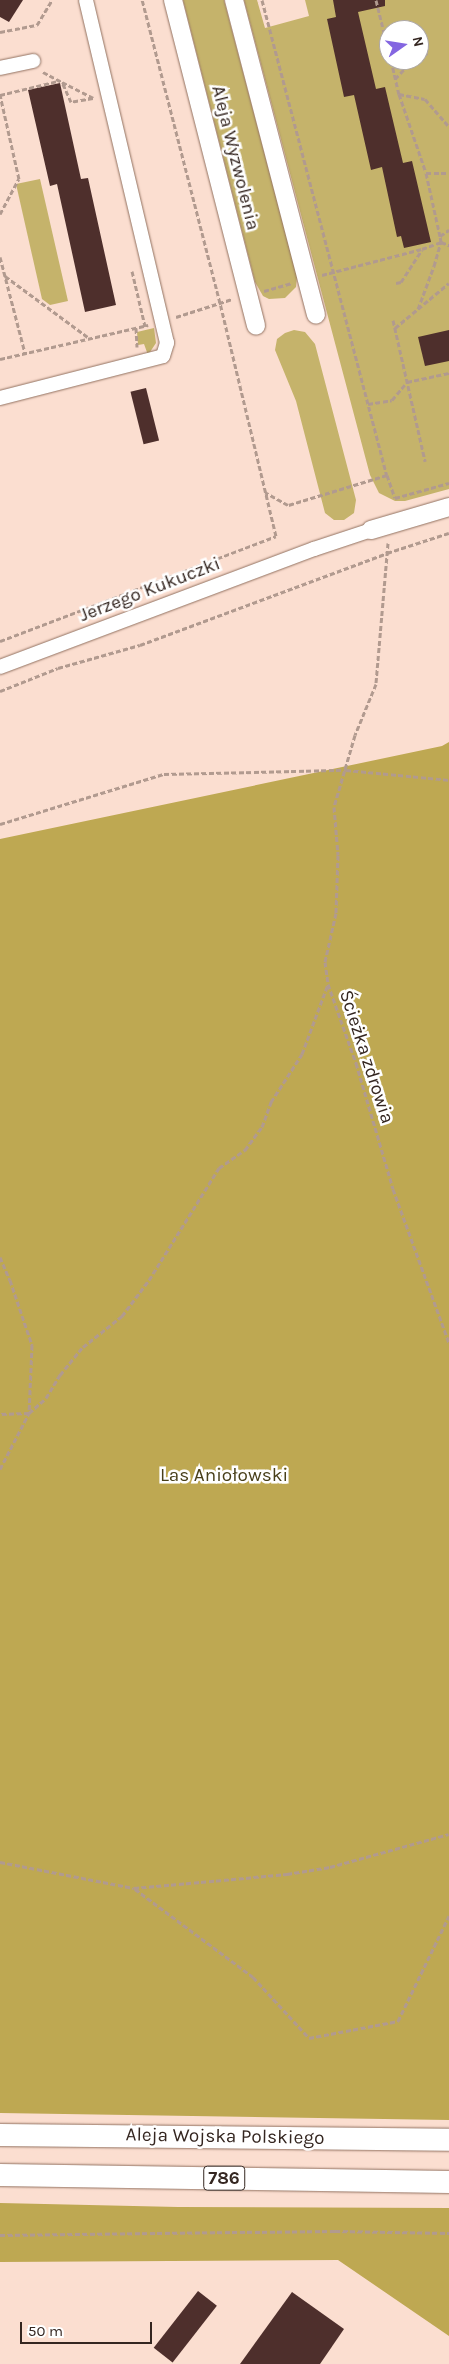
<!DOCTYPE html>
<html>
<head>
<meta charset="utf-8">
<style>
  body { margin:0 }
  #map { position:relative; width:449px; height:2364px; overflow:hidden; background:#fbded0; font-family:Karla,sans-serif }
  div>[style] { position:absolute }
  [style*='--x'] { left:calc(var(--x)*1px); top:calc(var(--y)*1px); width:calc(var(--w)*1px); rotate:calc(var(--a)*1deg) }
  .green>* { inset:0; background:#c5b36b }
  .forest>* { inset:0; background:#bea852 }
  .building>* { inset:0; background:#4e2f2c; transform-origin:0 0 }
  .path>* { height:3px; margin-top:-1.5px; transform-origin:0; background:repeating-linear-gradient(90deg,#b19a8f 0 5px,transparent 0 7.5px) }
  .roads { filter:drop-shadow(0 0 1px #927261) drop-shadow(0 0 1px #927261) }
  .minor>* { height:14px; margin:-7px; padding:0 7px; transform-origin:7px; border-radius:7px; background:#fff }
  .tertiary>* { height:18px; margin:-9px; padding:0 9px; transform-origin:9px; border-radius:9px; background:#fff }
  .primary>* { height:22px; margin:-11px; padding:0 11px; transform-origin:11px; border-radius:11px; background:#fff }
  span { translate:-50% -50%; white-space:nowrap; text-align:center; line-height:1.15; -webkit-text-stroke:5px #fff; paint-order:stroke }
  .shield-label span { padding:1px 4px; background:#fff; border:1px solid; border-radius:4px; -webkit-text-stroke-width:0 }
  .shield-label { font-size:18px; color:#342620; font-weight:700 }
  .street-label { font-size:19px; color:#342620 }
  .park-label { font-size:19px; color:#483f1a }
  .north { position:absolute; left:379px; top:20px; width:50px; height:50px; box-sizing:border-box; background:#fff; border:1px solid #aea8a6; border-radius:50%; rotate:77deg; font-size:14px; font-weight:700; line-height:20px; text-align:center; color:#342620 }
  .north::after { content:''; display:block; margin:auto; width:18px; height:22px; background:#8466e1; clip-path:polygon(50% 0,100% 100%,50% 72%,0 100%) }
  .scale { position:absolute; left:20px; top:2322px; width:132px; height:22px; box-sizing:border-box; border:2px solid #342620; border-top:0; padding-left:6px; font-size:15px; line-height:18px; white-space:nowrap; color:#342620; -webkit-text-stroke:4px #fff; paint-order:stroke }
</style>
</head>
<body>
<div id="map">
  <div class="green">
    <div style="clip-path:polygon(183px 0,224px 0,297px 277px,296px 287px,285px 298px,269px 299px,263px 296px,255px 282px)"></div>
    <div style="clip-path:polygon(evenodd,244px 0,257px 0,265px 28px,309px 16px,305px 0,449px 0,449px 489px,405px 501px,395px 501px,379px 493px,370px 475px,244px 0,389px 30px,419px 30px,419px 60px,389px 60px,389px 30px)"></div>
    <div style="clip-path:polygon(40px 179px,68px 301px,50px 305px,42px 299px,16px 184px)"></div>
    <div style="clip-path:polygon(154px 328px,156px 343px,148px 355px,144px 344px,138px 345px,137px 332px)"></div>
    <div style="clip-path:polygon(294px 330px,305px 332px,315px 344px,356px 500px,354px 513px,344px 520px,334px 520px,325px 513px,296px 401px,275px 350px,277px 339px,285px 333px)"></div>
  </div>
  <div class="forest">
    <div style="clip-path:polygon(449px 742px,449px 2120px,0 2113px,0 839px,442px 746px)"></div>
    <div style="clip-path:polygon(0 2203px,178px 2207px,449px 2208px,449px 2336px,338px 2260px,0 2262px)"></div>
  </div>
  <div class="building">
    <div style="clip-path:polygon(0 0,23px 0,9px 22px,0 17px)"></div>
    <div style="clip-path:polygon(333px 0,385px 0,385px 6px,358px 12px,376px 89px,385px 87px,403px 163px,412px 161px,431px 242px,404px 248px,401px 236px,397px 237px,382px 167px,371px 170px,354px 95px,344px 97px,327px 19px,336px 17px)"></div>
    <div style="clip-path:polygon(60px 83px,81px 179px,88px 178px,116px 305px,85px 312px,57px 184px,50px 186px,28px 90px)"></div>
    <div style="clip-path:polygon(449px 330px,449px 361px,425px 366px,418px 337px)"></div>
    <div style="left:146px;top:388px;width:54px;height:16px;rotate:76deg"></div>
    <div style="left:198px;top:2291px;width:24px;height:72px;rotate:38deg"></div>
    <div style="clip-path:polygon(292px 2292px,344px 2329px,320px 2364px,240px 2364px)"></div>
  </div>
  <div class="path">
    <div style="--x:262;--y:0;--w:491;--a:75.3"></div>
    <div style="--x:387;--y:475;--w:103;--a:163.1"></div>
    <div style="--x:288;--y:505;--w:26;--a:-151"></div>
    <div style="--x:376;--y:0;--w:55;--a:76.2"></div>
    <div style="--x:0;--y:32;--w:38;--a:-11"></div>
    <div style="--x:37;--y:25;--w:29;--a:-59"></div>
    <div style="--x:391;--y:60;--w:35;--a:77"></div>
    <div style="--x:399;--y:94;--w:83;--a:71.1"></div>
    <div style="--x:426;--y:173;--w:65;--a:77.5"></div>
    <div style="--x:414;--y:60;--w:6;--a:0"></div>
    <div style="--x:420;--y:60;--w:10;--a:-45"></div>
    <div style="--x:427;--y:53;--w:10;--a:-114"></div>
    <div style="--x:423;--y:44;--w:4;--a:-153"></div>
    <div style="--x:43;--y:72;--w:21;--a:28"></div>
    <div style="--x:62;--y:82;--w:35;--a:27"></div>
    <div style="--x:93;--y:98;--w:22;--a:170"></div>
    <div style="--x:71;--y:102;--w:22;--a:-114"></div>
    <div style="--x:395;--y:79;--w:26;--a:-47"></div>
    <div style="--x:399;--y:94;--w:26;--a:11"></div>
    <div style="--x:425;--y:99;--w:37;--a:49"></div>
    <div style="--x:0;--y:95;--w:60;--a:-13.6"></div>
    <div style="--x:426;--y:173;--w:23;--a:0"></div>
    <div style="--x:0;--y:214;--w:40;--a:-62"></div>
    <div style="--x:19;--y:179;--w:86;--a:-102.7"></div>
    <div style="--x:0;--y:257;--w:99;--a:75.4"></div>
    <div style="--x:132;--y:271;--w:57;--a:76.7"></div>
    <div style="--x:322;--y:275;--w:103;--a:-14.6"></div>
    <div style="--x:422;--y:249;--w:20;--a:-20"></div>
    <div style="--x:441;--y:242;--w:9;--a:21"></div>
    <div style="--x:5;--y:276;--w:104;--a:36.4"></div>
    <div style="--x:396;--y:283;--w:5;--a:-11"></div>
    <div style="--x:401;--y:282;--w:38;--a:-57"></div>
    <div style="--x:264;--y:291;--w:29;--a:-16"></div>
    <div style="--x:418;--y:309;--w:46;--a:-69.6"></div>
    <div style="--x:434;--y:266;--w:25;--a:-74"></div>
    <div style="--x:441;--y:242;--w:6;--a:-99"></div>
    <div style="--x:440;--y:236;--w:11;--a:-34"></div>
    <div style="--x:176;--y:317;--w:59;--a:-17.8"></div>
    <div style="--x:393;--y:320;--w:145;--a:77.2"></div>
    <div style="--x:136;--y:328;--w:19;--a:87"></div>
    <div style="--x:395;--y:328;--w:70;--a:-39.8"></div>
    <div style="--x:0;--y:359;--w:152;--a:-12.9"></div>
    <div style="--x:368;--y:404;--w:24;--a:-9"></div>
    <div style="--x:392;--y:400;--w:23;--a:-50"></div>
    <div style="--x:407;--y:382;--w:43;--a:-12.1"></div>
    <div style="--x:387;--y:475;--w:24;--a:71"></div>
    <div style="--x:395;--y:498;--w:56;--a:-15.5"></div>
    <div style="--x:388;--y:543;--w:142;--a:94.9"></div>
    <div style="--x:376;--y:684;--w:55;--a:112.4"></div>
    <div style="--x:355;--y:735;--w:75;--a:106.3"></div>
    <div style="--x:334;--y:807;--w:48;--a:85.2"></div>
    <div style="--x:338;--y:855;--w:58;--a:92"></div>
    <div style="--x:336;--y:913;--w:50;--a:102.7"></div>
    <div style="--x:325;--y:962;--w:22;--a:82"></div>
    <div style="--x:328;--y:984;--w:84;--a:70.5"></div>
    <div style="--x:356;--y:1063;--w:131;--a:73.6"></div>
    <div style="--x:393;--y:1189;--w:164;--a:70"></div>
    <div style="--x:0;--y:641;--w:295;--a:-20.8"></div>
    <div style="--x:276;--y:536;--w:240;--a:-103.5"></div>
    <div style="--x:220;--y:303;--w:313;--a:-104.4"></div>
    <div style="--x:0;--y:691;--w:62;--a:-21.6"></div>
    <div style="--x:58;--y:668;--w:85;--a:-15.7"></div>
    <div style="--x:140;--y:645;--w:264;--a:-20.4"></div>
    <div style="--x:387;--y:553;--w:65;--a:-17.9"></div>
    <div style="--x:0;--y:824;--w:171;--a:-17"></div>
    <div style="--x:164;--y:774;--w:182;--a:-1.3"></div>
    <div style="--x:346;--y:770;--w:103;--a:5.5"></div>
    <div style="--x:0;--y:1257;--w:25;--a:67"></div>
    <div style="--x:10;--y:1280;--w:69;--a:71.3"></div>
    <div style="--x:32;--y:1345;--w:68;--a:92.5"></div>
    <div style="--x:29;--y:1413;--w:29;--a:178"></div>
    <div style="--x:0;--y:1469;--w:63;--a:-62.6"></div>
    <div style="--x:29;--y:1413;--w:23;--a:-41"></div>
    <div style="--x:46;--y:1398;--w:27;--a:-59"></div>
    <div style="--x:60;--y:1375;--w:36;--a:-51"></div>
    <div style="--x:83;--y:1347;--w:50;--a:-38.5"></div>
    <div style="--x:122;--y:1316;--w:45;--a:-53.1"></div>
    <div style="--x:149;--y:1280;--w:132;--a:-58"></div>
    <div style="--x:219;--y:1168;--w:32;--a:-35"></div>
    <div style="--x:245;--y:1150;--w:29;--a:-54"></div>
    <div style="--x:262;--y:1127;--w:27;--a:-70"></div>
    <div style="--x:271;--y:1102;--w:57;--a:-57.1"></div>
    <div style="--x:302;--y:1054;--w:75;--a:-69.6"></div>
    <div style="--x:0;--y:1862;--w:136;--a:11"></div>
    <div style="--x:134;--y:1888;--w:154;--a:-5.2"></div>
    <div style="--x:287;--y:1874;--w:44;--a:-9.2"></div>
    <div style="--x:330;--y:1867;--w:123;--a:-15.5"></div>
    <div style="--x:135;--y:1889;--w:147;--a:36.7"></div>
    <div style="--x:253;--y:1977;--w:83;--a:47.4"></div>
    <div style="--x:309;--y:2038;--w:91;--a:-10.8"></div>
    <div style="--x:398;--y:2021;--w:117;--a:-64.1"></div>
    <div style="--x:0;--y:2235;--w:335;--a:-0.7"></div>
    <div style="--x:335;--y:2231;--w:114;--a:1"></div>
  </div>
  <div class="roads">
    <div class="minor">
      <div style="--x:0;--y:68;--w:34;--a:-12"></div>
      <div style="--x:0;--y:398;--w:168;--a:-14.4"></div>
      <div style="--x:163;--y:356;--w:14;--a:-73"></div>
      <div style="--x:167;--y:343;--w:352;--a:-103.3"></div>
      <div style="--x:0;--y:667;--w:335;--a:-20.6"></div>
      <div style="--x:314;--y:549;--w:60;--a:-18.4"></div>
    </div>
    <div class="tertiary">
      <div style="--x:173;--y:0;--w:336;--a:75.7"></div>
      <div style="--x:234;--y:0;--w:325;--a:75.4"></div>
      <div style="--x:371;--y:530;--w:81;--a:-16.4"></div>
    </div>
    <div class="primary">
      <div style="--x:0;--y:2135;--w:449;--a:0.6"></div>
      <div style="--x:0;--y:2175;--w:449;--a:0.9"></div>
    </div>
  </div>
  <div class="shield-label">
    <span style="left:224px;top:2178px">786</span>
  </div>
  <div class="street-label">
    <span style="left:235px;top:158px;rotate:76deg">Aleja Wyzwolenia</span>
    <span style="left:150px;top:590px;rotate:-21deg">Jerzego Kukuczki</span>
    <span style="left:366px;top:1057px;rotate:72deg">Ścieżka zdrowia</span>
    <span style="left:225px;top:2137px;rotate:1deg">Aleja Wojska Polskiego</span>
  </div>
  <div class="park-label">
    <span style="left:224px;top:1476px">Las Aniołowski</span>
  </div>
  <div class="north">N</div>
  <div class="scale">50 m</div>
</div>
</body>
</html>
